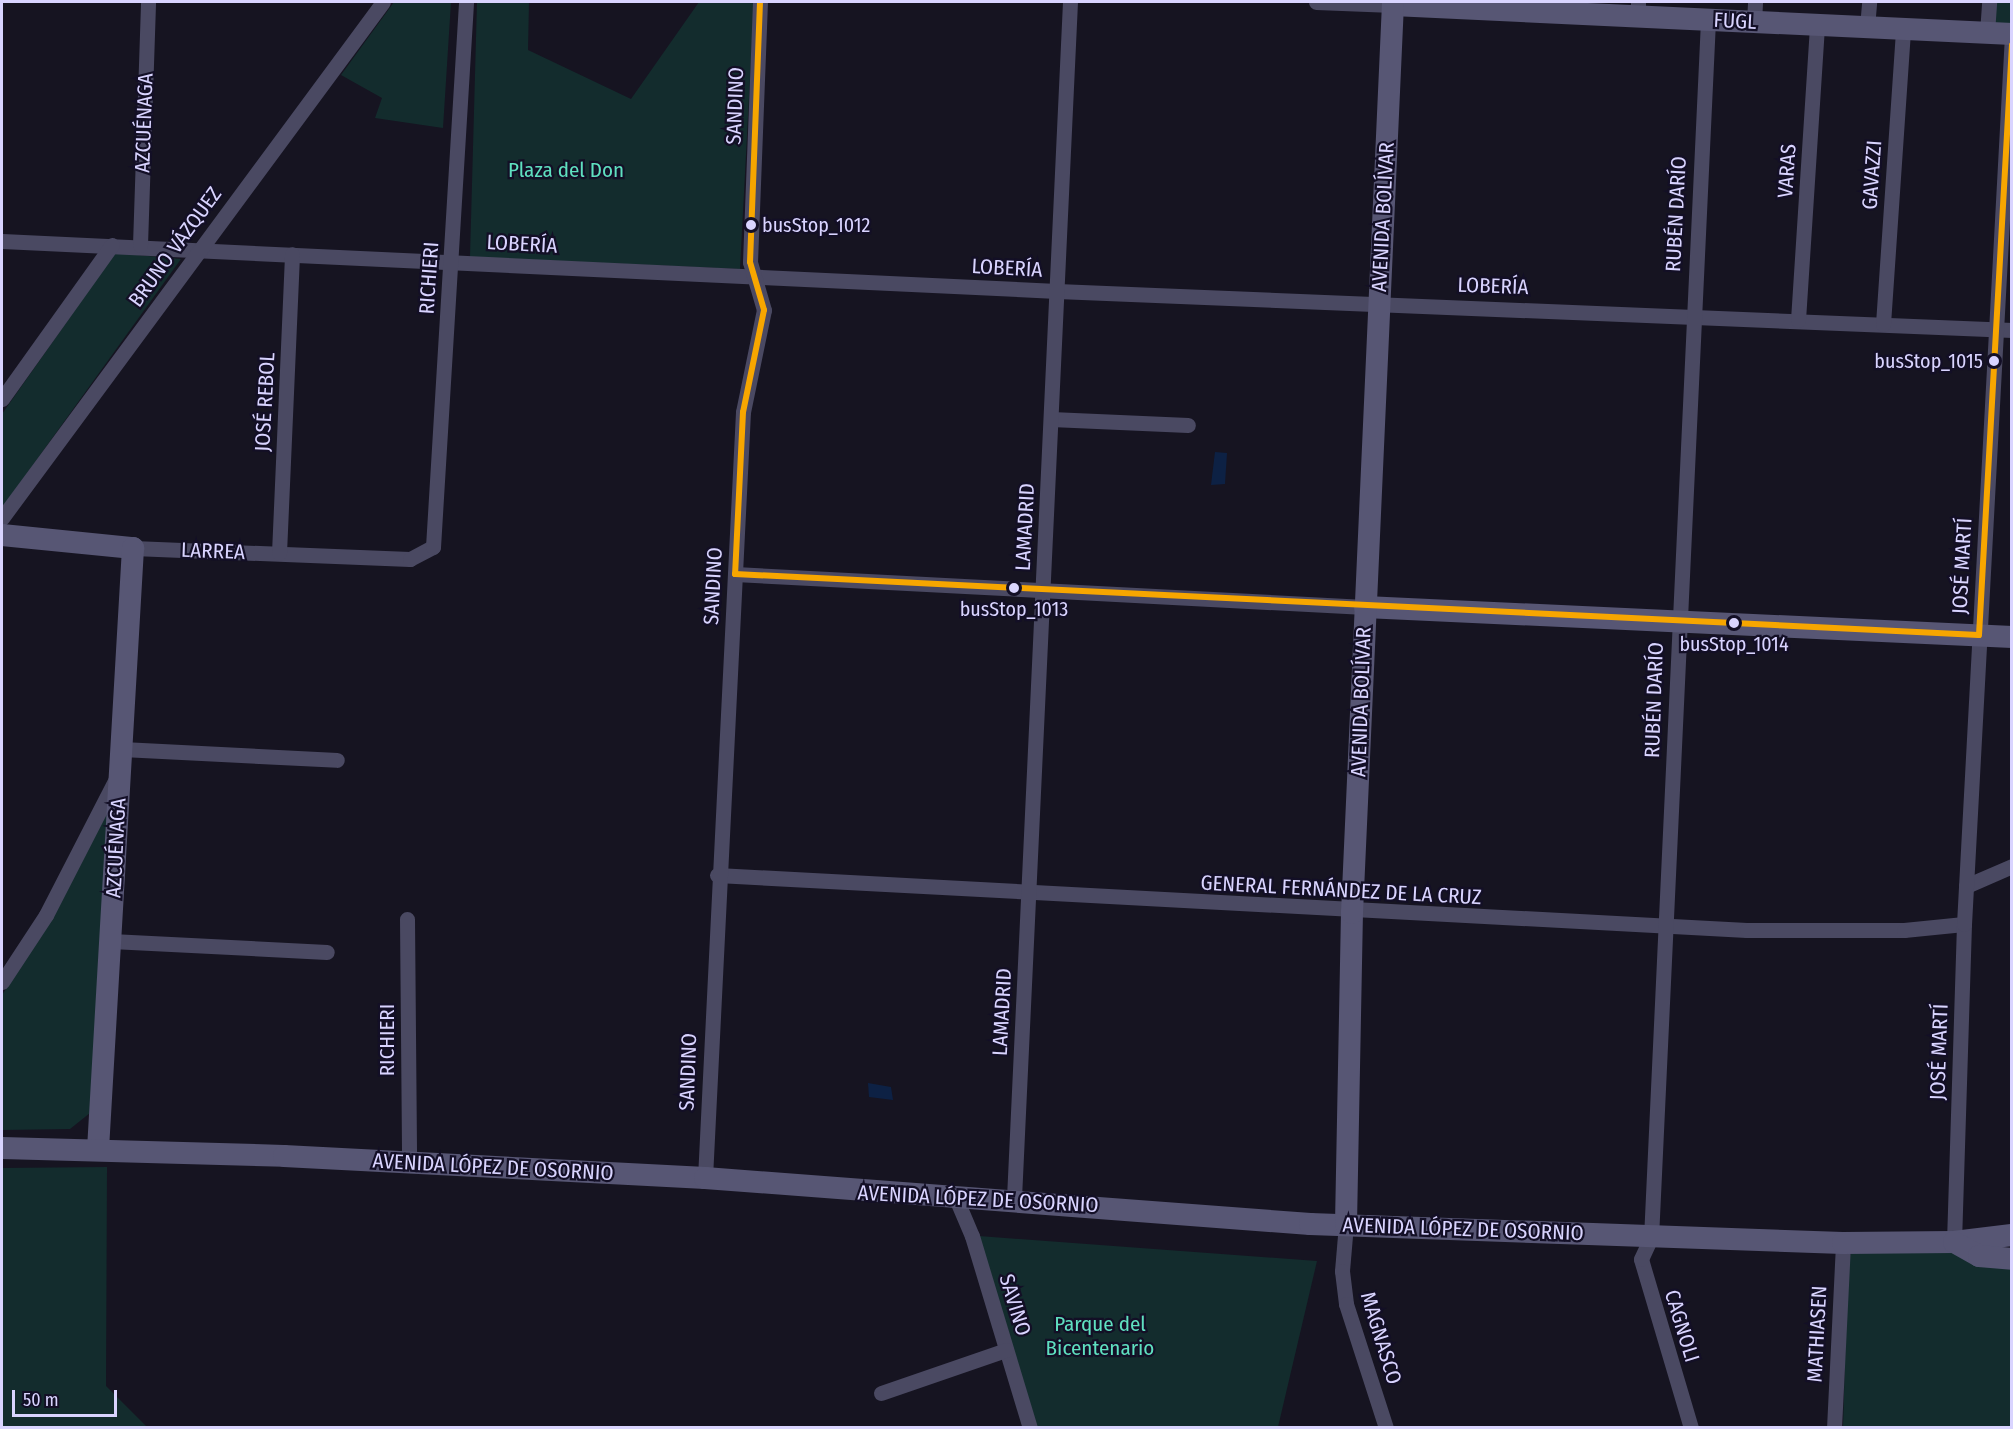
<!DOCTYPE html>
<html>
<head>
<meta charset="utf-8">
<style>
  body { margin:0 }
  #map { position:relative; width:2013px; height:1429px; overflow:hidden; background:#161421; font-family:"Fira Sans Condensed",sans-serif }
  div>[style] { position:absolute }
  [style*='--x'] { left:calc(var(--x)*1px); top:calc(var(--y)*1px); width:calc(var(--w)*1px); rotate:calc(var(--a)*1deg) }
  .green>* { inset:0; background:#132c2d }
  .water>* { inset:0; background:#0d2144 }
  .street>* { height:15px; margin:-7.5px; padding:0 7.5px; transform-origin:7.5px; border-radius:7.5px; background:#4a4962 }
  .secondary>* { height:22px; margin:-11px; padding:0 11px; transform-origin:11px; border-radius:11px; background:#575674 }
  .bus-1>* { height:6px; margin:-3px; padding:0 3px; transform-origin:3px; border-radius:3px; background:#f7a600 }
  .dots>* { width:16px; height:16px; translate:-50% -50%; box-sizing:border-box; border:3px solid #130f26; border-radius:50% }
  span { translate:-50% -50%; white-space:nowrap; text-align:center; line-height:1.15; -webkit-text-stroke:4.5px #130f26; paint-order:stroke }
  .bus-label { font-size:20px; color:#d9d4ff }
  .left { translate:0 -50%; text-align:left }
  .right { translate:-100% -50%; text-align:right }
  .street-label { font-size:21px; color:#d9d4ff }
  .park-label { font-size:21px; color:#5fe0c0 }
  .frame { position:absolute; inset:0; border:3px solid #d9d4ff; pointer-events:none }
  .scale { position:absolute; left:12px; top:1390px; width:105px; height:27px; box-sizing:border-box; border:3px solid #d9d4ff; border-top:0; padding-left:8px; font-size:18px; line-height:21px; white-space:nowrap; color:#d9d4ff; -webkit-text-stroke:4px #130f26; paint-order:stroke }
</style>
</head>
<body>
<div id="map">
  <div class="green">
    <div style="clip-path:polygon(394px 2px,451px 2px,443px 128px,375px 118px,382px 98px,341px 75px)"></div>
    <div style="clip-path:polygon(477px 2px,529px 2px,528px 50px,631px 99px,699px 2px,754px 2px,740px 269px,470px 257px)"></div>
    <div style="clip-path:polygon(1994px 2px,2011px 2px,2011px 27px,1992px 26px)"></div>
    <div style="clip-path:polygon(115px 253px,181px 259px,2px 508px,2px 414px)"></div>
    <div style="clip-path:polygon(110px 794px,90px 1113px,70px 1129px,2px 1130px,2px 995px,42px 934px)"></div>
    <div style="clip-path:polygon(107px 1167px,106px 1386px,147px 1427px,2px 1427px,2px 1168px)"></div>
    <div style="clip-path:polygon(979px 1236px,1317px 1261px,1278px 1427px,1030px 1427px)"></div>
    <div style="clip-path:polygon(1947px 1250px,2011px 1265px,2011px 1427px,1843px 1428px,1848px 1257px,1852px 1253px)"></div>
  </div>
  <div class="water">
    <div style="clip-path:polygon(1215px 452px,1227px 453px,1225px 484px,1211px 485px)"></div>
    <div style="clip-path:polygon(868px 1083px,891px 1087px,893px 1100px,869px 1097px)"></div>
  </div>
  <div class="street">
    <div style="--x:1316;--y:2;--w:77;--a:2.2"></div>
    <div style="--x:1638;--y:17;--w:15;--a:-90"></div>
    <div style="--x:1754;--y:22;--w:20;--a:-87"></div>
    <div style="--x:1867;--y:27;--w:25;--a:-85"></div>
    <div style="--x:1987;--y:33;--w:31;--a:-86"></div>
    <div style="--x:2;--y:241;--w:1056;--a:2.71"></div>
    <div style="--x:1057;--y:291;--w:956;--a:2.34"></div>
    <div style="--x:140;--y:245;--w:243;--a:-88.1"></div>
    <div style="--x:1798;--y:320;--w:296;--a:-86.3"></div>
    <div style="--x:1883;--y:324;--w:296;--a:-86.1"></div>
    <div style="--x:2;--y:399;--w:189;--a:-54.5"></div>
    <div style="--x:1051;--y:419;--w:137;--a:2.5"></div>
    <div style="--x:2;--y:518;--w:641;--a:-53.56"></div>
    <div style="--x:133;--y:548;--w:277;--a:2.3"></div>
    <div style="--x:410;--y:559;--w:26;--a:-28"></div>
    <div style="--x:433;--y:547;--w:546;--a:-86.53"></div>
    <div style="--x:279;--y:553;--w:299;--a:-87.5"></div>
    <div style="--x:735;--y:574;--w:631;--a:3"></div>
    <div style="--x:122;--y:749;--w:215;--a:2.9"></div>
    <div style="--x:717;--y:875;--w:1031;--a:3.06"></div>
    <div style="--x:1747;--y:930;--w:157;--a:0"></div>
    <div style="--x:1904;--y:930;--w:60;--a:-5.7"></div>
    <div style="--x:1966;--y:886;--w:50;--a:-23.5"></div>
    <div style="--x:407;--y:919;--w:243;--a:89.5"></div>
    <div style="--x:111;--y:941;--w:216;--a:2.9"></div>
    <div style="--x:2;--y:982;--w:80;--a:-56.7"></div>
    <div style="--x:46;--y:915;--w:160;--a:-62.8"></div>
    <div style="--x:705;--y:1178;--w:767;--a:-87.16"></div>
    <div style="--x:743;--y:412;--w:104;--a:-78.4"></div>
    <div style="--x:764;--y:310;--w:50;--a:-106.3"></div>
    <div style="--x:750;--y:262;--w:260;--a:-87.8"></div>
    <div style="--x:955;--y:1196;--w:43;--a:67"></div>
    <div style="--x:972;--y:1236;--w:201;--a:73.2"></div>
    <div style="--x:1014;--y:1198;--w:1197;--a:-87.32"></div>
    <div style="--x:1346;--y:1224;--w:47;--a:94.9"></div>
    <div style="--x:1342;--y:1271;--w:33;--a:83"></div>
    <div style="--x:1346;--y:1304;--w:130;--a:72.1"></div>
    <div style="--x:1954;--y:1242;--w:318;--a:-88.2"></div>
    <div style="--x:1964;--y:924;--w:889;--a:-86.91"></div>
    <div style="--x:881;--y:1393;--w:132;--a:-19"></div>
    <div style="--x:1691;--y:1428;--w:176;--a:-106.5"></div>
    <div style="--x:1641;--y:1259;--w:23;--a:-65"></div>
    <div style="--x:1651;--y:1238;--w:1219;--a:-87.32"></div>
    <div style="--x:1834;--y:1428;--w:185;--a:-87.2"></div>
  </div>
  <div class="secondary">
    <div style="--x:1393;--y:5;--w:620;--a:2.68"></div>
    <div style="--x:2;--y:535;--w:132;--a:5.7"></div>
    <div style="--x:133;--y:548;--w:602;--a:93.33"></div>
    <div style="--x:1365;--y:607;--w:648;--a:2.65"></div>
    <div style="--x:2;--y:1148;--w:282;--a:1.6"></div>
    <div style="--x:284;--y:1156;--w:422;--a:3"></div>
    <div style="--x:705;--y:1178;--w:607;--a:4.35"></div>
    <div style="--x:1310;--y:1224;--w:533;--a:2.04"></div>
    <div style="--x:1843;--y:1243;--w:111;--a:-0.5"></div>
    <div style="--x:1954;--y:1242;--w:58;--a:-6.9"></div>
    <div style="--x:1346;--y:1224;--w:311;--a:-88.9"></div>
    <div style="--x:1352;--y:913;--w:912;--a:-87.42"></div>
    <div style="--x:1954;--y:1242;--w:29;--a:29"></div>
    <div style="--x:1979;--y:1256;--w:33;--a:5"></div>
  </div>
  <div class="bus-1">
    <div style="--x:760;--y:2;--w:260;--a:92.2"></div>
    <div style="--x:750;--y:262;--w:50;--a:73.7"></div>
    <div style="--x:764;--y:310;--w:104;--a:101.6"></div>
    <div style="--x:743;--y:412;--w:162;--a:92.8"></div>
    <div style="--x:735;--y:574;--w:1245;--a:2.81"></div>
    <div style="--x:1979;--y:635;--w:591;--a:-86.8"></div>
  </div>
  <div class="dots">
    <div style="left:751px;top:225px;background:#d9d4ff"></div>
    <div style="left:1994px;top:361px;background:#d9d4ff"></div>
    <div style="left:1014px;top:588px;background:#d9d4ff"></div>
    <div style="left:1734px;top:623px;background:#d9d4ff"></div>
  </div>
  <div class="bus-label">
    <span class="left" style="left:762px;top:225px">busStop_1012</span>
    <span class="right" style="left:1983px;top:361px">busStop_1015</span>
    <span style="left:1014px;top:609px">busStop_1013</span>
    <span style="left:1734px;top:644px">busStop_1014</span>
  </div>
  <div class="street-label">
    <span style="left:1735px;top:21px;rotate:3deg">FUGL</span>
    <span style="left:735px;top:106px;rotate:-88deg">SANDINO</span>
    <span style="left:144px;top:123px;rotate:-88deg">AZCUÉNAGA</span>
    <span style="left:1787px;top:171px;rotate:-86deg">VARAS</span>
    <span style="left:1872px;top:175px;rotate:-86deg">GAVAZZI</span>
    <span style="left:1676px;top:214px;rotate:-87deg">RUBÉN DARÍO</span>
    <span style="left:1383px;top:217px;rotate:-87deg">AVENIDA BOLÍVAR</span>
    <span style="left:522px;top:244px;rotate:3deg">LOBERÍA</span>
    <span style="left:175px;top:247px;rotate:-54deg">BRUNO VÁZQUEZ</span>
    <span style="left:1007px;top:268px;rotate:3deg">LOBERÍA</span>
    <span style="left:429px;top:278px;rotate:-86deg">RICHIERI</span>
    <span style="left:1493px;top:286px;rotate:2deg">LOBERÍA</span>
    <span style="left:265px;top:402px;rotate:-87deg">JOSÉ REBOL</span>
    <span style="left:1025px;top:527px;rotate:-87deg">LAMADRID</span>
    <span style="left:213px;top:551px;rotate:2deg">LARREA</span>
    <span style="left:1962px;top:566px;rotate:-87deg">JOSÉ MARTÍ</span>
    <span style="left:713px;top:586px;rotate:-87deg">SANDINO</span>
    <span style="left:1654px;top:700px;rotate:-88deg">RUBÉN DARÍO</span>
    <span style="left:1361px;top:702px;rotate:-88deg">AVENIDA BOLÍVAR</span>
    <span style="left:116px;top:848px;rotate:-87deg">AZCUÉNAGA</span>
    <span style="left:1341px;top:890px;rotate:3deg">GENERAL FERNÁNDEZ DE LA CRUZ</span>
    <span style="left:1002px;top:1012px;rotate:-87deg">LAMADRID</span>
    <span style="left:387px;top:1040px;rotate:-90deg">RICHIERI</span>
    <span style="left:1939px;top:1052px;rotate:-88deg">JOSÉ MARTÍ</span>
    <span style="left:688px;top:1072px;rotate:-88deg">SANDINO</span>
    <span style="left:493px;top:1167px;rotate:3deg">AVENIDA LÓPEZ DE OSORNIO</span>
    <span style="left:978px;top:1199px;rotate:3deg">AVENIDA LÓPEZ DE OSORNIO</span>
    <span style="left:1463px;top:1229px;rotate:2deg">AVENIDA LÓPEZ DE OSORNIO</span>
    <span style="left:1015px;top:1305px;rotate:73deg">SAVINO</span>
    <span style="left:1682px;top:1326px;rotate:73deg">CAGNOLI</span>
    <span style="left:1817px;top:1334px;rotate:-87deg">MATHIASEN</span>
    <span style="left:1381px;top:1338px;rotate:73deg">MAGNASCO</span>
  </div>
  <div class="park-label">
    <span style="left:566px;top:170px">Plaza del Don</span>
    <span style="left:1100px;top:1336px">Parque del<br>Bicentenario</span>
  </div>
  <div class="frame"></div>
  <div class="scale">50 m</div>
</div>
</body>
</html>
